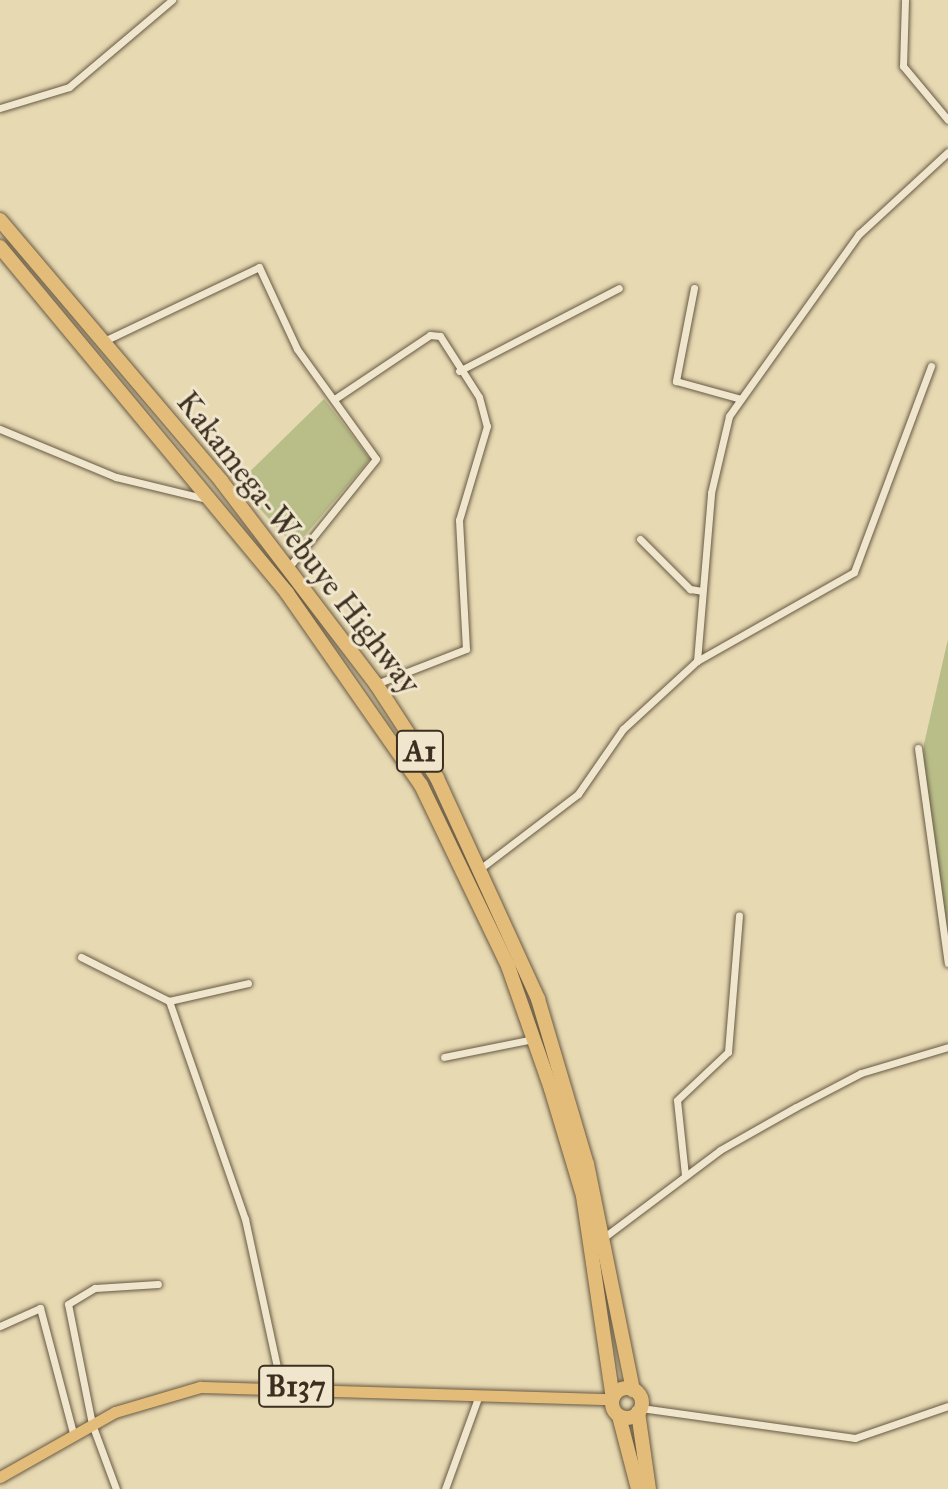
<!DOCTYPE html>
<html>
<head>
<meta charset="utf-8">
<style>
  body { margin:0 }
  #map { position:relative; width:948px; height:1489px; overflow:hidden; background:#e7d9b2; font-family:"IM FELL Great Primer",serif }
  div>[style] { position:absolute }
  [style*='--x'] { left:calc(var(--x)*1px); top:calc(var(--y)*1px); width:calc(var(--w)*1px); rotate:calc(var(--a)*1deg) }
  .green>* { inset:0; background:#b9be89 }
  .roads { filter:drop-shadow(0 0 2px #675a44) drop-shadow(0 0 2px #675a44) }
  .street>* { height:7px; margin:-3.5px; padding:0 3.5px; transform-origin:3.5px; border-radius:3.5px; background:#efe6cd }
  .primary>* { height:11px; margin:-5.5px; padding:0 5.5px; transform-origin:5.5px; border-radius:5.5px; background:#e4bc79 }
  .highway>* { height:14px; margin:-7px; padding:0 7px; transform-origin:7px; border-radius:7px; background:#e4bc79 }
  .highway>.ring { margin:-7px; padding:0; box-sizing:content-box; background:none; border:14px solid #e4bc79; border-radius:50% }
  span { translate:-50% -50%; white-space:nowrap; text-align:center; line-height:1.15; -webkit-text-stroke:6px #efe6cd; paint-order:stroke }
  .shield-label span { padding:2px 6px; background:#efe6cd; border:2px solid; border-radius:6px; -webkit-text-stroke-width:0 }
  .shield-label { font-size:30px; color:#3c2f20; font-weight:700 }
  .street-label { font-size:32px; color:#3c2f20 }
</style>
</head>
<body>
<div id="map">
  <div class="green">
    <div style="clip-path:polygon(324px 399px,370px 459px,295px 547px,237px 484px)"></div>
    <div style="clip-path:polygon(948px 639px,948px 953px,923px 787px,924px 744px)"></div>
  </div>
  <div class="roads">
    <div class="street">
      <div style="--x:905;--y:0;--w:66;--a:91.7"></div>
      <div style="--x:903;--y:66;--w:70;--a:50.2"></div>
      <div style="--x:0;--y:108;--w:72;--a:-16.9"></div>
      <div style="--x:69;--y:87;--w:135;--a:-40.2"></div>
      <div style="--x:694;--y:288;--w:95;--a:101"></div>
      <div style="--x:676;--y:381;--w:67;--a:15.5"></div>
      <div style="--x:102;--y:342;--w:174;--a:-25.5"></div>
      <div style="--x:259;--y:267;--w:90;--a:65.1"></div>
      <div style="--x:297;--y:349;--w:135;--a:54.3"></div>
      <div style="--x:376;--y:459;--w:140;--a:128.9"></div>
      <div style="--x:459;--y:371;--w:180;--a:-27.4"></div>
      <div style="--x:336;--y:398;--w:113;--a:-33.8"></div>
      <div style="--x:430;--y:335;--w:10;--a:6"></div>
      <div style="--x:440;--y:336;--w:72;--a:57.4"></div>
      <div style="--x:479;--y:397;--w:30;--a:75"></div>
      <div style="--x:487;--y:426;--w:98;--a:106.6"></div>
      <div style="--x:459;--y:520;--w:129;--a:86.9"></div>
      <div style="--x:466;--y:649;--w:97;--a:158.7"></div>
      <div style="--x:0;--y:429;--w:126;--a:22.5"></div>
      <div style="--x:116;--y:477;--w:98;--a:13.6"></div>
      <div style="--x:640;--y:539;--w:71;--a:45"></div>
      <div style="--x:690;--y:589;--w:12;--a:9"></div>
      <div style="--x:697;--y:661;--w:169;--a:-85.2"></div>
      <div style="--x:711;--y:493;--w:79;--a:-76.8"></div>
      <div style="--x:729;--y:416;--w:224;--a:-54.5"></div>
      <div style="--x:859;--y:234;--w:121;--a:-42.7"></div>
      <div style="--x:918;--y:748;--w:217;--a:82.1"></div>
      <div style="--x:481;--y:868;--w:122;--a:-37.3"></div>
      <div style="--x:578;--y:794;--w:79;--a:-55.3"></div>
      <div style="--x:623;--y:729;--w:100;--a:-42.6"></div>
      <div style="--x:697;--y:661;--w:180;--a:-29.5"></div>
      <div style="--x:854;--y:572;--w:220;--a:-69.5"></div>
      <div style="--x:81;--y:957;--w:98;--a:26.6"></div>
      <div style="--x:169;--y:1001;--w:81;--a:-12.8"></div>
      <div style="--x:169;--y:1001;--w:231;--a:70.8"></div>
      <div style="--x:245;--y:1219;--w:170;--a:77.8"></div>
      <div style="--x:444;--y:1057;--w:91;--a:-11.4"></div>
      <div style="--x:685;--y:1175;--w:75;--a:-96.1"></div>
      <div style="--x:677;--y:1100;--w:70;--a:-43.3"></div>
      <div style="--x:728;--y:1052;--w:137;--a:-85.4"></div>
      <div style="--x:603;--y:1238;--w:146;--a:-36.9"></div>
      <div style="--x:720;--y:1150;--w:87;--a:-29.5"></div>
      <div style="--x:796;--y:1107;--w:73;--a:-27.6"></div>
      <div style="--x:861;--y:1073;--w:91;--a:-16.6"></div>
      <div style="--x:0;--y:1326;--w:44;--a:-24.2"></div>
      <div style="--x:40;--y:1308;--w:129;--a:75.2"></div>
      <div style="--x:641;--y:1408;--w:216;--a:8"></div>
      <div style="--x:855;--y:1438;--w:98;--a:-19"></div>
      <div style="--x:116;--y:1489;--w:69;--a:-110.3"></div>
      <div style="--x:92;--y:1424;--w:122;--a:-101.3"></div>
      <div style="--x:68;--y:1304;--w:31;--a:-31"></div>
      <div style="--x:95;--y:1288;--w:63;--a:-3.6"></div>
      <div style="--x:445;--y:1489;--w:100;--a:-70.1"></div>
    </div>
    <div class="primary">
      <div style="--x:0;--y:1477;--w:132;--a:-29.5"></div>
      <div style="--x:115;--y:1412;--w:89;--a:-16.4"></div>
      <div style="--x:200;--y:1387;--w:413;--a:1.7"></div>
    </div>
    <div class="highway">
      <div style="--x:0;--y:220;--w:343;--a:49.7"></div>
      <div style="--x:222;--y:482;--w:254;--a:52.7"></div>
      <div style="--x:376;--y:684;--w:112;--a:57"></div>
      <div style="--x:437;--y:778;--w:243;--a:65.4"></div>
      <div style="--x:538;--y:999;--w:172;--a:73.5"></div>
      <div style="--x:587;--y:1164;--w:231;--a:78.5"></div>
      <div style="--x:0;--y:247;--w:450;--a:50.3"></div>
      <div style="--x:287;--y:593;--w:234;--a:55.1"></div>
      <div style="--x:421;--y:785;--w:201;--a:64.3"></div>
      <div style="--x:508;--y:966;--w:130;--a:70.7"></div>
      <div style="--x:551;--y:1089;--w:112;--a:73.3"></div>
      <div style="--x:583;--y:1196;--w:204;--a:81.6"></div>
      <div class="ring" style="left:612px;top:1388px;width:16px;height:16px"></div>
      <div style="--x:638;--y:1412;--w:78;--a:81.9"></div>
      <div style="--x:619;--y:1416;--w:75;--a:75.4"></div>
    </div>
  </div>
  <div class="shield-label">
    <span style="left:420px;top:751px">A1</span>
    <span style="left:296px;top:1386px">B137</span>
  </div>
  <div class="street-label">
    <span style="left:298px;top:543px;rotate:52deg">Kakamega-Webuye Highway</span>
  </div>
</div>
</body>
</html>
